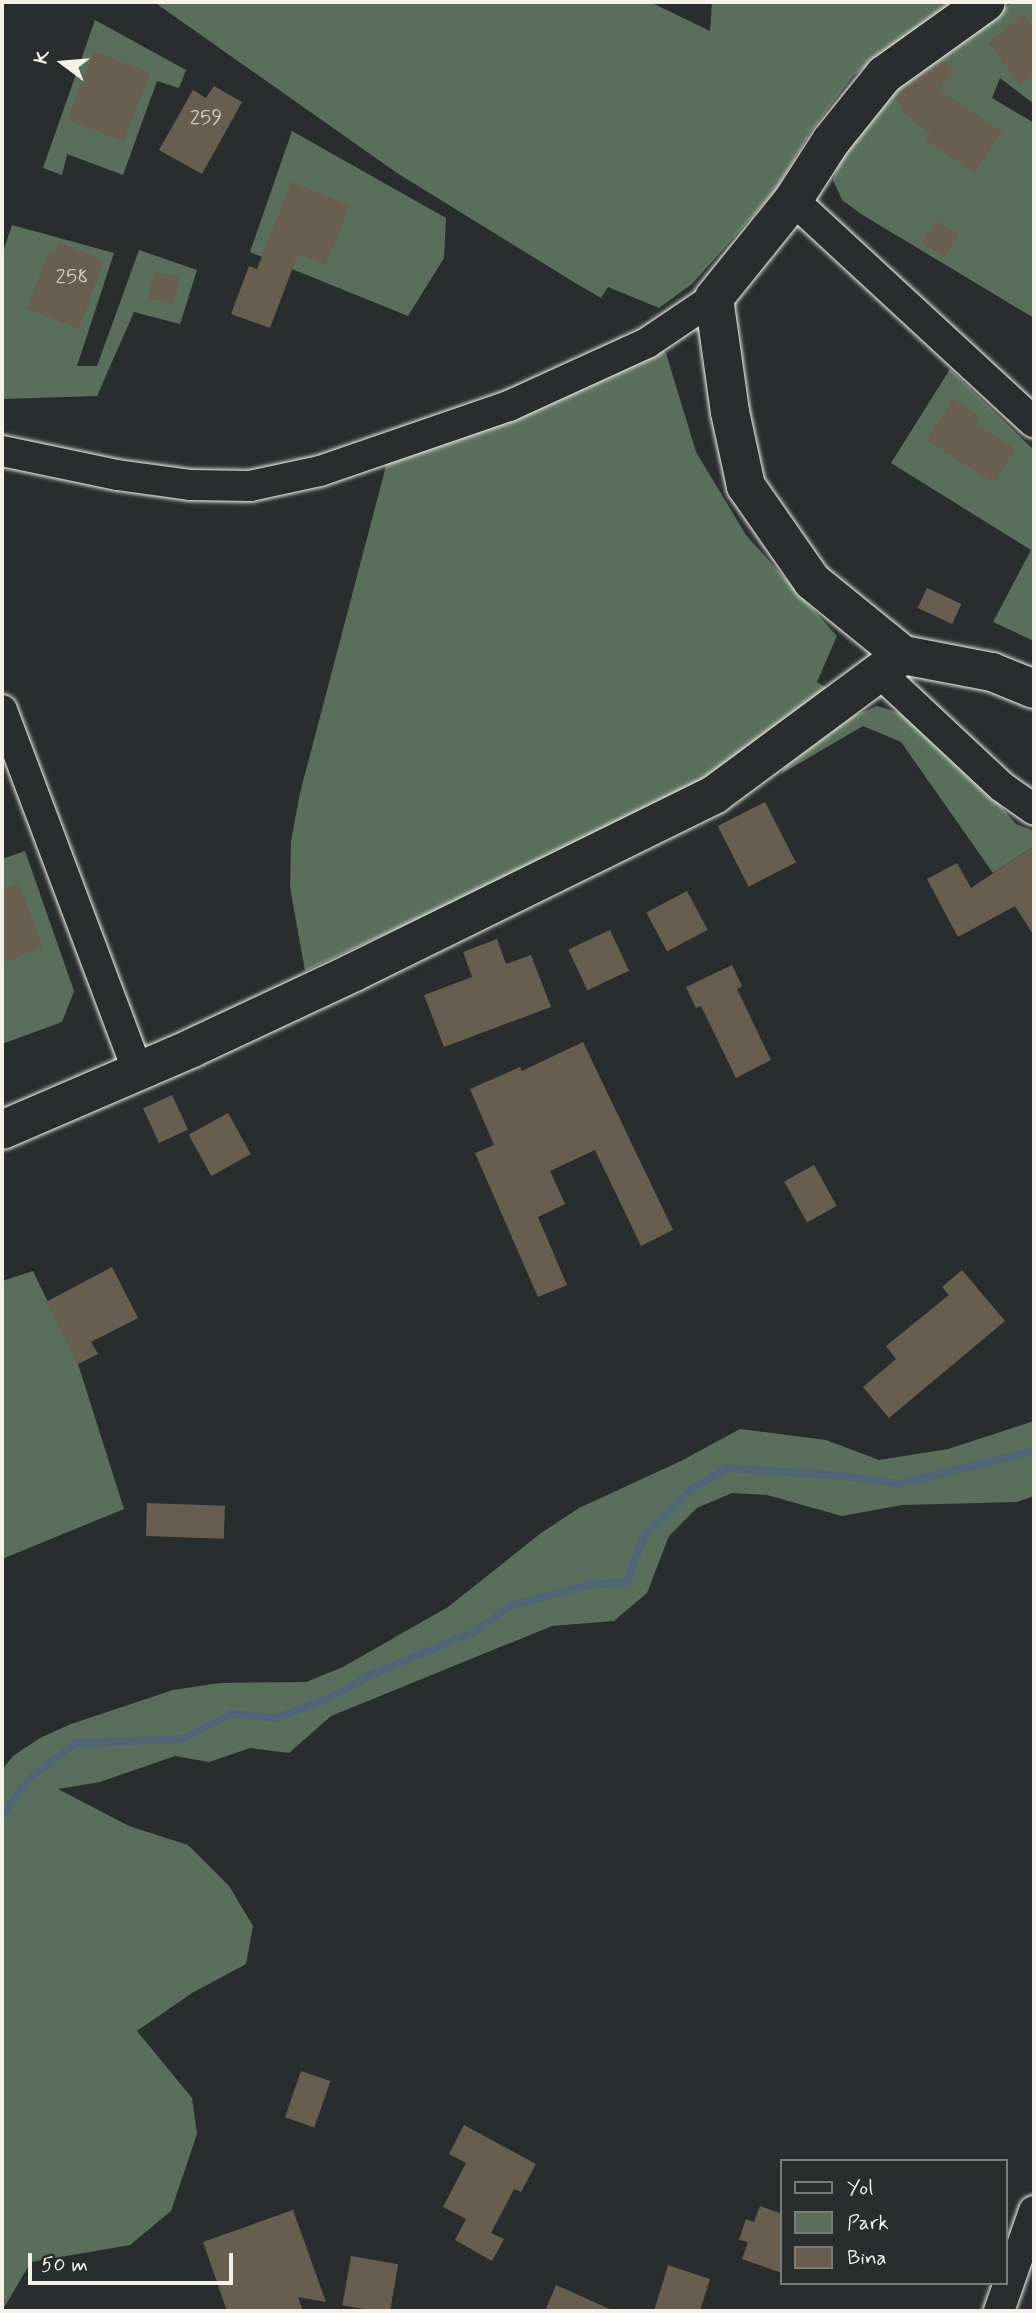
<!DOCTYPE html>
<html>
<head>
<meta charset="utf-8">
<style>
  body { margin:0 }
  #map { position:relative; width:1036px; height:2313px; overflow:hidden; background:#2a2d2e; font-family:Mynerve,sans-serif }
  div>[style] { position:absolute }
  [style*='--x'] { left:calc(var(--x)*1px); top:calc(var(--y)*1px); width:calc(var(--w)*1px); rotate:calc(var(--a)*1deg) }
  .green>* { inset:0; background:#596f5c }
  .stream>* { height:8px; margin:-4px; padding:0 4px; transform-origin:4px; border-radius:4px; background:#4e6673 }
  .building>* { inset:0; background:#685e50; transform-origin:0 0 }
  .roads { filter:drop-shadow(0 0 2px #f4f1e8) drop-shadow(0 0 2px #f4f1e8) }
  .minor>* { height:30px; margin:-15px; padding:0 15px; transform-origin:15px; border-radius:15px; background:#2a2d2e }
  .tertiary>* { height:38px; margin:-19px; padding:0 19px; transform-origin:19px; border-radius:19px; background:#2a2d2e }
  span { translate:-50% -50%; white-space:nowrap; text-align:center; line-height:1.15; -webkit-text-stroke:5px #2a2d2e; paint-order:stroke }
  .number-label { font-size:21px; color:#d1ccc2 }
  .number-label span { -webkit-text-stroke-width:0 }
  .frame { position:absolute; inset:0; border:4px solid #f4f1e8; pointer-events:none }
  .legend { position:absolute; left:780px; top:2159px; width:228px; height:126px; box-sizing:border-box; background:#2a2d2e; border:2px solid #7b7b78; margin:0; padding:9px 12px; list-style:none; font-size:21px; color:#f4f1e8 }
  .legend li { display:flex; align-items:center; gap:14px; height:35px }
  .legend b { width:35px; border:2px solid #7b7b78 }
  .north { position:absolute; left:28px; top:28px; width:70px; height:70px; -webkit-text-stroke:5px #2a2d2e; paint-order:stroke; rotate:286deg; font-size:19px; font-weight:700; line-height:28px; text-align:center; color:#f4f1e8 }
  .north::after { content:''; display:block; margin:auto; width:24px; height:32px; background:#f4f1e8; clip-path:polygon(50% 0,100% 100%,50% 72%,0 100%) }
  .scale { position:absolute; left:28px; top:2253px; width:205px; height:32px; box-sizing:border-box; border:4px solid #f4f1e8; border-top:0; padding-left:9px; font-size:21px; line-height:24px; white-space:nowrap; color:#f4f1e8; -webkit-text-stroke:5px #2a2d2e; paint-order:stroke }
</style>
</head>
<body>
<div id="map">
  <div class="green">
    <div style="clip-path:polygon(154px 2px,650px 2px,710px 31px,712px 2px,965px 2px,893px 45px,853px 76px,811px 131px,776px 190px,692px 284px,659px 308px,608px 287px,601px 298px,572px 281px,397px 173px)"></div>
    <div style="clip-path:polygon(1013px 2px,1034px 2px,1034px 104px,1000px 78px,992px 98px,1034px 123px,1034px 318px,861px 214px,842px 200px,833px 180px,845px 147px,875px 103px)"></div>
    <div style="clip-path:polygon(95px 20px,186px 70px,179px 88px,157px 81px,123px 175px,67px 154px,62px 175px,43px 168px)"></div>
    <div style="clip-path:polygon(292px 131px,446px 218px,444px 258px,408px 316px,250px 252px)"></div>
    <div style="clip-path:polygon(12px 225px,114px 253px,77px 366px,97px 366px,139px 250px,197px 270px,180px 324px,134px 312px,97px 396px,2px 399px,2px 255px)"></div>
    <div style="clip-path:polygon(648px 337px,666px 353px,696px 452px,746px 535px,837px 636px,817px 682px,827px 688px,796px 720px,654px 810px,305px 971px,290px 887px,291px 841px,300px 793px,392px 443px)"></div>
    <div style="clip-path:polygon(950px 369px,1034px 450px,1034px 641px,993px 622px,1031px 550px,891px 463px)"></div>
    <div style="clip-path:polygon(877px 706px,907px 715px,964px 763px,1016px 824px,1034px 831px,1034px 846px,993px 873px,901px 742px,863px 726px,781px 774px,785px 767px,853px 716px)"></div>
    <div style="clip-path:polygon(25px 851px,74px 991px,62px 1022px,2px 1044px,2px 859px)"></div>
    <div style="clip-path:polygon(33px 1271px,78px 1364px,124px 1509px,2px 1559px,2px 1281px)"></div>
    <div style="clip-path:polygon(1034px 1421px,1034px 1496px,1017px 1502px,902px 1505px,842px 1516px,767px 1495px,732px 1493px,697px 1508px,669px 1536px,647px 1593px,614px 1621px,552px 1626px,331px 1716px,289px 1753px,250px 1748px,209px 1762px,175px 1756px,100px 1782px,58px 1789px,129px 1826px,188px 1845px,229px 1886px,253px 1926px,246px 1964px,192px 1993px,137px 2031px,192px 2098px,197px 2134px,171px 2211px,130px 2245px,31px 2262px,2px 2311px,2px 1770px,13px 1756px,40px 1738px,71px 1724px,173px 1690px,220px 1683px,306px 1682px,343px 1667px,448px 1607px,541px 1533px,579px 1508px,681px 1461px,740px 1429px,826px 1440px,879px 1460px,948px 1449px)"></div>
  </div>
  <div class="stream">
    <div style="--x:2;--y:1816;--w:46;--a:-53.9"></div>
    <div style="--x:29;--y:1779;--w:59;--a:-37.5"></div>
    <div style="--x:76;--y:1743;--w:107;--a:-2.1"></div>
    <div style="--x:183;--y:1739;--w:54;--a:-27.5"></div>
    <div style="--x:231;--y:1714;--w:45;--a:5.1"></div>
    <div style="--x:276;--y:1718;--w:60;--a:-20.6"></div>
    <div style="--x:332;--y:1697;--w:42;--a:-30.3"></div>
    <div style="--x:368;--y:1676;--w:117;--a:-22.6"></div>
    <div style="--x:476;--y:1631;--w:42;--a:-36.3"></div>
    <div style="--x:510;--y:1606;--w:81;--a:-15.1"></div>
    <div style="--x:588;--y:1585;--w:39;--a:-4"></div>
    <div style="--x:627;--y:1582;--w:49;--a:-69.7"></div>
    <div style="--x:644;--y:1536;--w:67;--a:-44.4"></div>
    <div style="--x:692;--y:1489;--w:41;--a:-31"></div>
    <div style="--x:727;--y:1468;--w:118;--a:3.9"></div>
    <div style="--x:845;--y:1476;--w:55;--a:8.4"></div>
    <div style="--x:899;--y:1484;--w:139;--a:-13.7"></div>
  </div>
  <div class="building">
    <div style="clip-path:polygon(1024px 14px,1034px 27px,1034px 75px,1021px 85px,988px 43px)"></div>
    <div style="left:94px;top:51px;width:60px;height:74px;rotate:21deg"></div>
    <div style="clip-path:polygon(942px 60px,954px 70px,939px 89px,1002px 132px,974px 173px,926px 140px,930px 134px,901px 111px,903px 107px,894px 100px,903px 89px)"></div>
    <div style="clip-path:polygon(214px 86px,242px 102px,202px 174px,159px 150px,193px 90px,206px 98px)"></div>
    <div style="clip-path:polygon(291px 182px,350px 205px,326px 265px,298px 254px,270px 328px,231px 314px,249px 266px,257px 269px)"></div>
    <div style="left:936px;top:220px;width:27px;height:27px;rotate:33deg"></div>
    <div style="clip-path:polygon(58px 242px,104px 260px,79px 329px,27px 309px,49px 251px,54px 253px)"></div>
    <div style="left:154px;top:271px;width:27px;height:28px;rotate:13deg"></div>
    <div style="clip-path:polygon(953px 399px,980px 416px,975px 423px,1016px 449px,994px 483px,926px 440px)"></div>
    <div style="left:927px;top:588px;width:38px;height:22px;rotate:25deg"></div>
    <div style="left:765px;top:802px;width:68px;height:53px;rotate:63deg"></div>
    <div style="clip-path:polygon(1034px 846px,1034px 936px,1015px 906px,958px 937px,927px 879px,957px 863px,971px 888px)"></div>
    <div style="clip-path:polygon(19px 883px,43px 948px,2px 963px,2px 889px)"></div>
    <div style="left:687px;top:891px;width:44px;height:46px;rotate:62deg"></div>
    <div style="left:610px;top:930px;width:45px;height:46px;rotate:65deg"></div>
    <div style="clip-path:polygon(497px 939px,506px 964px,531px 955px,551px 1007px,444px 1047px,424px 995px,472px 977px,463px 952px)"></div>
    <div style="clip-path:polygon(732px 965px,742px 986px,737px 989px,771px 1060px,736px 1078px,701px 1006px,696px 1008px,686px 987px)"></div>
    <div style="clip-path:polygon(583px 1042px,673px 1230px,641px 1246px,595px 1150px,550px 1171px,565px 1204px,538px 1217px,567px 1285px,538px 1297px,475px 1153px,494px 1145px,470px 1089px,520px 1067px,522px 1071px)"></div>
    <div style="left:172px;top:1095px;width:38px;height:32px;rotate:65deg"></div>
    <div style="left:228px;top:1113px;width:47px;height:45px;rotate:61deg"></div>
    <div style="left:814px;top:1165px;width:47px;height:34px;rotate:61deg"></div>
    <div style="clip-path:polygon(112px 1267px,138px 1318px,91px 1342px,98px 1354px,78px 1364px,46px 1302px)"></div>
    <div style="clip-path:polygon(962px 1270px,1005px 1321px,889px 1418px,863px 1387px,896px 1359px,886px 1346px,949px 1295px,942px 1287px)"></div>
    <div style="left:147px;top:1503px;width:78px;height:33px;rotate:2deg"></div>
    <div style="left:301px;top:2071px;width:31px;height:49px;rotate:19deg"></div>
    <div style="clip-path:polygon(464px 2125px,536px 2164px,521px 2192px,514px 2189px,491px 2233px,504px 2239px,492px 2261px,455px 2240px,466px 2219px,443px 2207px,466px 2163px,449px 2154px)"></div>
    <div style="clip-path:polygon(760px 2206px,782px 2214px,782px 2273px,742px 2259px,748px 2242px,739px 2240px,746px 2219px,754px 2222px)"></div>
    <div style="clip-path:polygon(293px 2210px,326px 2302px,298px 2297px,303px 2311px,227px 2311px,203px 2242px)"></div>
    <div style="left:351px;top:2256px;width:48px;height:50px;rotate:10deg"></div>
    <div style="clip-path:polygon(668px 2265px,710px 2279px,700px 2311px,654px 2311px)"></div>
    <div style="clip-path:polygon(556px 2285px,614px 2311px,545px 2311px)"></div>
  </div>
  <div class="roads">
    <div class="minor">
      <div style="--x:793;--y:200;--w:328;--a:42.7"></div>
      <div style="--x:2;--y:451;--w:117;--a:11.8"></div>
      <div style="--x:117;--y:475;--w:75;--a:7.7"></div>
      <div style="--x:191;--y:485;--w:59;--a:1"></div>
      <div style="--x:250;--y:486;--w:72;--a:-12.1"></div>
      <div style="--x:320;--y:471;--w:200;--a:-19"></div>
      <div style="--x:509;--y:406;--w:152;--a:-24.5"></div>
      <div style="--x:647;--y:343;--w:81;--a:-33.9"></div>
      <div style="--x:879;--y:672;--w:168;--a:43.1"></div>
      <div style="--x:1002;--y:787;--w:39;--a:35"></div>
      <div style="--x:2;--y:710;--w:386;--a:69.4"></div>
      <div style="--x:999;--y:2311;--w:106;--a:-70.7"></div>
    </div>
    <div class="tertiary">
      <div style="--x:903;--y:655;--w:91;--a:10.8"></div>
      <div style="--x:992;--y:672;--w:45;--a:22"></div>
      <div style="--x:2;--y:1130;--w:207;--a:-23.3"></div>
      <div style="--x:192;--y:1048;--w:179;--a:-25.1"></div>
      <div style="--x:354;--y:972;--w:402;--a:-26.2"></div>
      <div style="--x:715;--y:794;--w:234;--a:-36.5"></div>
      <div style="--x:903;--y:655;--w:117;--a:-140.9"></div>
      <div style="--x:812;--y:581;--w:116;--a:-124.8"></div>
      <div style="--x:746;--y:486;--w:76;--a:-102.2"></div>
      <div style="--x:730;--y:412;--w:115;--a:-98"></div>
      <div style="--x:714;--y:298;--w:126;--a:-51.1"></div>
      <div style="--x:793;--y:200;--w:70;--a:-57.2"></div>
      <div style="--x:831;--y:141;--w:85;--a:-51.2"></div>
      <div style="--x:884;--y:75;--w:125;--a:-35.6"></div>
    </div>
  </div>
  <div class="number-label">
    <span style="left:206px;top:118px">259</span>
    <span style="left:72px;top:277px">258</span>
  </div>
  <div class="frame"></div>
  <ul class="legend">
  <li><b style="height:9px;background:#2a2d2e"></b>Yol</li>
  <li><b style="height:19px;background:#596f5c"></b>Park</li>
  <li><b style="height:19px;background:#685e50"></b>Bina</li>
  </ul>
  <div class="north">K</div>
  <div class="scale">50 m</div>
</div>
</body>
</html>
